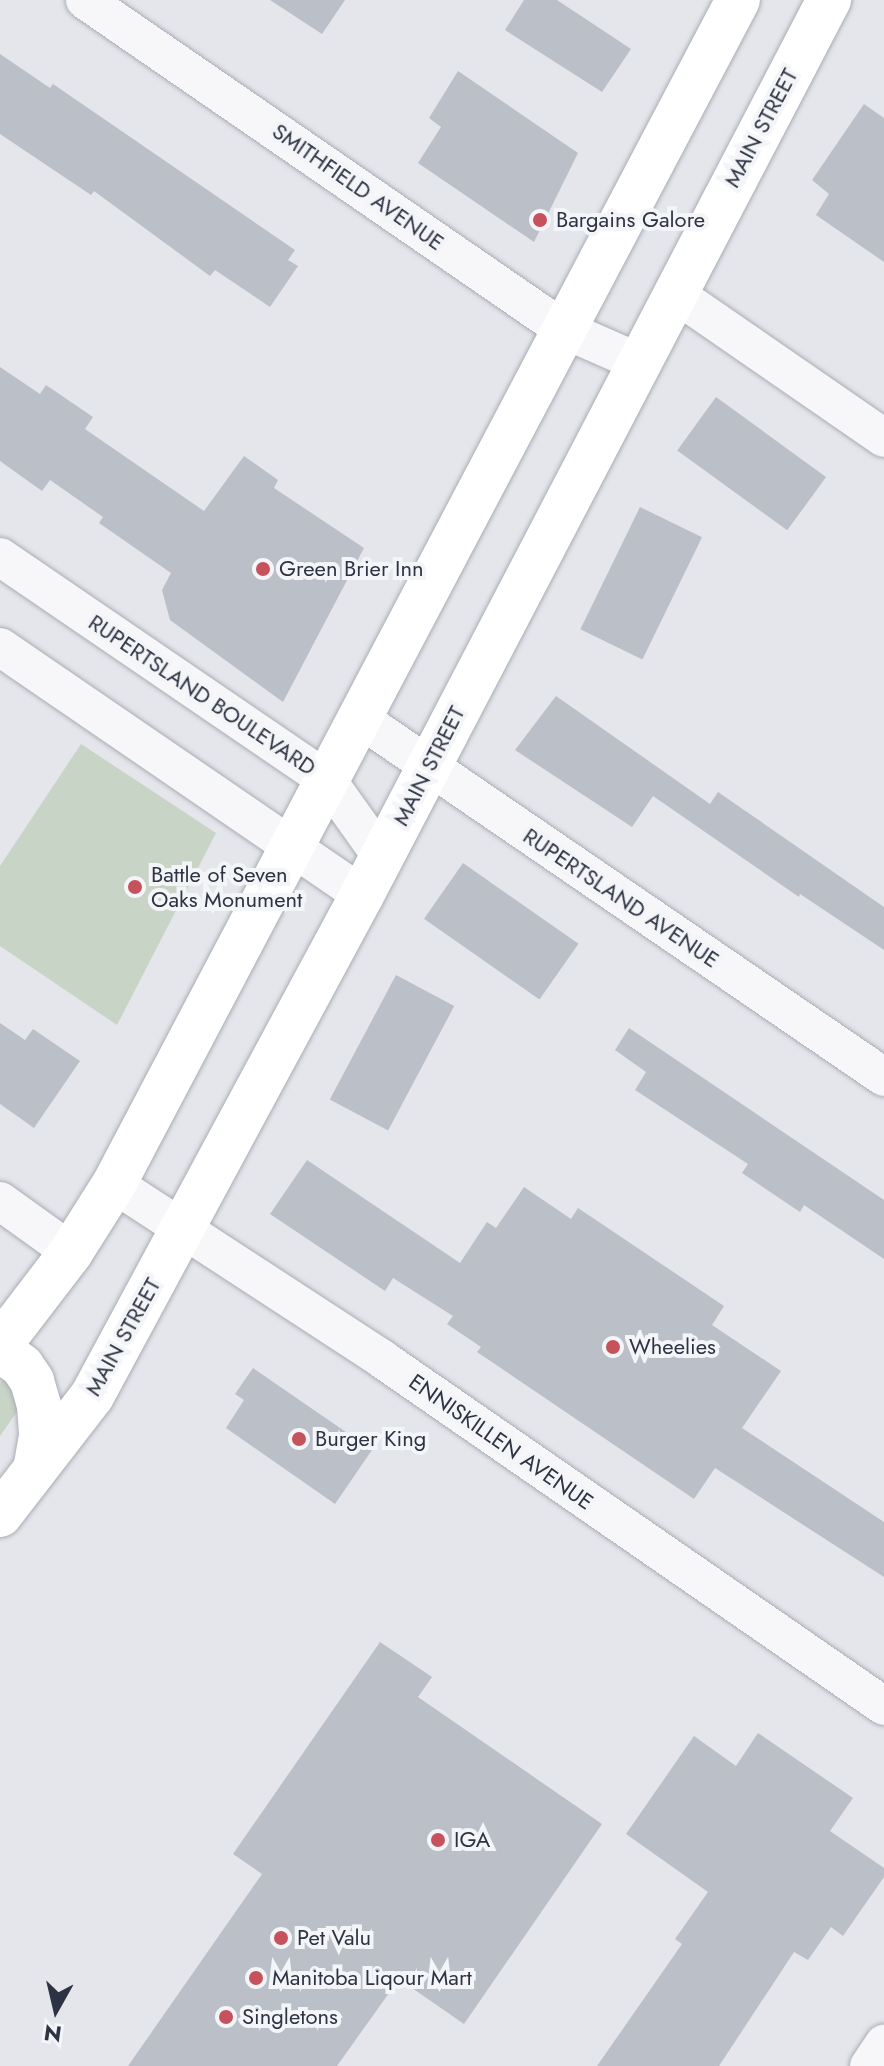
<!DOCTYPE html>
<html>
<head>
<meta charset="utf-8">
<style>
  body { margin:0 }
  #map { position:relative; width:884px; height:2066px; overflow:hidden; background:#e4e6eb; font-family:Jost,sans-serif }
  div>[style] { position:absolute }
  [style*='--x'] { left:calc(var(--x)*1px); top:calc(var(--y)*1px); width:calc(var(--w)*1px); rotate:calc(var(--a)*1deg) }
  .green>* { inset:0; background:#c8d4c6 }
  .building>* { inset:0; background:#bbbfc7; transform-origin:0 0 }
  .roads { filter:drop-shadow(0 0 2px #a9adb5) drop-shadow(0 0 2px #a9adb5) }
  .minor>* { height:38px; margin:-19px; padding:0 19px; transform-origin:19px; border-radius:19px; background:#f7f7f9 }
  .major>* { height:44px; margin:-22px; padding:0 22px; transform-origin:22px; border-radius:22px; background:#fff }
  .dots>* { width:22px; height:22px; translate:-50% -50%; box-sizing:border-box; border:4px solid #f4f5f8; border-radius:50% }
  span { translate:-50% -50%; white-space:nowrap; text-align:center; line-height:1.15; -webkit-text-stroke:8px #f4f5f8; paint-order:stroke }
  .street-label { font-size:22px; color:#2d3342 }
  .poi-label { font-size:22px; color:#2d3342 }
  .left { translate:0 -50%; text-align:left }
  .north { position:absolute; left:16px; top:1970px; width:80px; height:80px; -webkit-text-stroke:6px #f4f5f8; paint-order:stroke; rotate:188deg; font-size:22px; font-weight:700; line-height:32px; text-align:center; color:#2d3342 }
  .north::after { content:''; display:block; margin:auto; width:28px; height:36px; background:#2d3342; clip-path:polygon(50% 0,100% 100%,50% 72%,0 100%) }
</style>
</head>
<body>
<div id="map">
  <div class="green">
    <div style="clip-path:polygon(81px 744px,216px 833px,117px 1025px,0 946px,0 866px)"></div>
    <div style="clip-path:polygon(8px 1374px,21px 1406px,0 1436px,0 1383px)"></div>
  </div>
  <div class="building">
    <div style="clip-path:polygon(270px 0,345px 0,322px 34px)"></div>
    <div style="clip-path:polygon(524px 0,557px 0,631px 49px,602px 92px,505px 30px)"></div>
    <div style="clip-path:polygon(0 54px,50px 88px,53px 84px,295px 250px,288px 260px,298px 266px,270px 307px,215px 270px,210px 276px,94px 191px,91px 195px,0 134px)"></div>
    <div style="clip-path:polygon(458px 71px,578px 153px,534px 242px,418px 163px,441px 127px,429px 118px)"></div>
    <div style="clip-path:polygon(864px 104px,884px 118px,884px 262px,816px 215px,829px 194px,812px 180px)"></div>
    <div style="clip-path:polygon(0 367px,40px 394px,46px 385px,93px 417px,85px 429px,204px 511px,244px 456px,278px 480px,274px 488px,364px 548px,283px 702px,170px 620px,162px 590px,171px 573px,99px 523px,103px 517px,50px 480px,42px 491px,0 461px)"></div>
    <div style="left:716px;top:397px;width:136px;height:66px;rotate:36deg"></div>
    <div style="left:640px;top:507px;width:69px;height:136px;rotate:26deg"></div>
    <div style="clip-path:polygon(556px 696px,710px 804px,718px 792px,884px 907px,884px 950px,800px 894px,799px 897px,653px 796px,632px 827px,515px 750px)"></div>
    <div style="left:463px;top:863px;width:141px;height:68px;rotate:35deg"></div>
    <div style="left:396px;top:975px;width:66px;height:141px;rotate:28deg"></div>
    <div style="clip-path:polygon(0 1023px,25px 1040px,33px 1029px,80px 1061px,34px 1128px,0 1104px)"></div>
    <div style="clip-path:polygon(629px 1028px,884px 1200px,884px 1259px,804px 1205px,800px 1212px,742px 1173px,748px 1164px,635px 1090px,646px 1072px,615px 1050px)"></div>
    <div style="clip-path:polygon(307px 1160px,460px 1263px,487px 1222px,496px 1228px,524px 1187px,571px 1219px,578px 1208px,724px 1306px,712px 1325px,781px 1371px,742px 1428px,884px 1522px,884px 1577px,715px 1468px,694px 1499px,477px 1352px,481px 1347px,447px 1324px,453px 1316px,393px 1278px,385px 1291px,270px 1214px)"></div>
    <div style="clip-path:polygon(253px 1368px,372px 1450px,335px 1504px,226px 1428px,244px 1400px,235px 1394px)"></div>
    <div style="clip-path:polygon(380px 1642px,432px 1677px,418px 1697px,602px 1824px,464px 2024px,399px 1979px,337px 2066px,128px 2066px,262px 1874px,233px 1854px)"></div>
    <div style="clip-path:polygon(758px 1733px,853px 1798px,830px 1831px,884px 1868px,884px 1877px,843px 1936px,831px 1927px,808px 1960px,794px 1952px,719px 2066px,597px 2066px,682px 1944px,675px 1939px,708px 1892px,626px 1834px,694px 1736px,736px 1766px)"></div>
  </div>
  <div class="roads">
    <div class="minor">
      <div style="--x:85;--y:0;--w:580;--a:34.54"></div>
      <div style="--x:563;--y:329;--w:82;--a:23.7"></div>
      <div style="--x:674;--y:293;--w:255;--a:34.6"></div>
      <div style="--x:0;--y:557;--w:396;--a:34.3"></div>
      <div style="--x:327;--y:780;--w:95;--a:54.5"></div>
      <div style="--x:0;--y:647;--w:439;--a:34.4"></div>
      <div style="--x:359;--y:718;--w:636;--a:34.36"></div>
      <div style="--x:114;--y:1184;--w:320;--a:33.1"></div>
      <div style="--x:382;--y:1359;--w:610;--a:34.65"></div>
      <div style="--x:0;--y:1201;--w:87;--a:35.7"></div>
      <div style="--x:869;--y:2066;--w:27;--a:-56"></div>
    </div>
    <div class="major">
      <div style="--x:0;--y:1345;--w:117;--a:-52.6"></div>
      <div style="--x:71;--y:1252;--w:80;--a:-57.7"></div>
      <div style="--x:114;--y:1184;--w:1338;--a:-62.21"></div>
      <div style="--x:0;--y:1355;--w:10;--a:11"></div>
      <div style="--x:10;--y:1357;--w:15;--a:37"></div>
      <div style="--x:22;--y:1366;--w:18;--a:56"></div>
      <div style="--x:32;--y:1381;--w:25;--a:74"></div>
      <div style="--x:39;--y:1405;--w:31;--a:86"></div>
      <div style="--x:41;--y:1436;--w:34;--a:100"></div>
      <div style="--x:0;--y:1515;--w:150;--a:-52.3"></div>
      <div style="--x:92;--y:1396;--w:569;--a:-61.68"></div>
      <div style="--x:362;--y:895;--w:1010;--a:-62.45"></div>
    </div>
  </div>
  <div class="dots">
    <div style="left:540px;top:220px;background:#c6535c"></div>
    <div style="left:263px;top:569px;background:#c6535c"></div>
    <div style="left:135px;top:887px;background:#c6535c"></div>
    <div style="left:613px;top:1347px;background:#c6535c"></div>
    <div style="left:299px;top:1439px;background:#c6535c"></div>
    <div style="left:438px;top:1840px;background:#c6535c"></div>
    <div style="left:281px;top:1938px;background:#c6535c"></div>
    <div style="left:256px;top:1978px;background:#c6535c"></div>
    <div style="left:226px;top:2017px;background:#c6535c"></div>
  </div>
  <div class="street-label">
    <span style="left:761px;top:128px;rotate:-62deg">MAIN STREET</span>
    <span style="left:358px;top:187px;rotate:35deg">SMITHFIELD AVENUE</span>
    <span style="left:202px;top:695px;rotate:34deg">RUPERTSLAND BOULEVARD</span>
    <span style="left:429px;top:766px;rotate:-63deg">MAIN STREET</span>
    <span style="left:621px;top:898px;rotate:34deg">RUPERTSLAND AVENUE</span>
    <span style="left:123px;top:1337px;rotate:-61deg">MAIN STREET</span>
    <span style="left:501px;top:1442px;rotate:35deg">ENNISKILLEN AVENUE</span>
  </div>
  <div class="poi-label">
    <span class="left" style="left:556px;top:220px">Bargains Galore</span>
    <span class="left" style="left:279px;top:569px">Green Brier Inn</span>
    <span class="left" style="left:151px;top:887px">Battle of Seven<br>Oaks Monument</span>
    <span class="left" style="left:629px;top:1347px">Wheelies</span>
    <span class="left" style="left:315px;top:1439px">Burger King</span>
    <span class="left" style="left:454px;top:1840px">IGA</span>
    <span class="left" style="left:297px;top:1938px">Pet Valu</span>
    <span class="left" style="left:272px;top:1978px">Manitoba Liqour Mart</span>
    <span class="left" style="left:242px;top:2017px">Singletons</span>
  </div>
  <div class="north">N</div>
</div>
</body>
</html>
